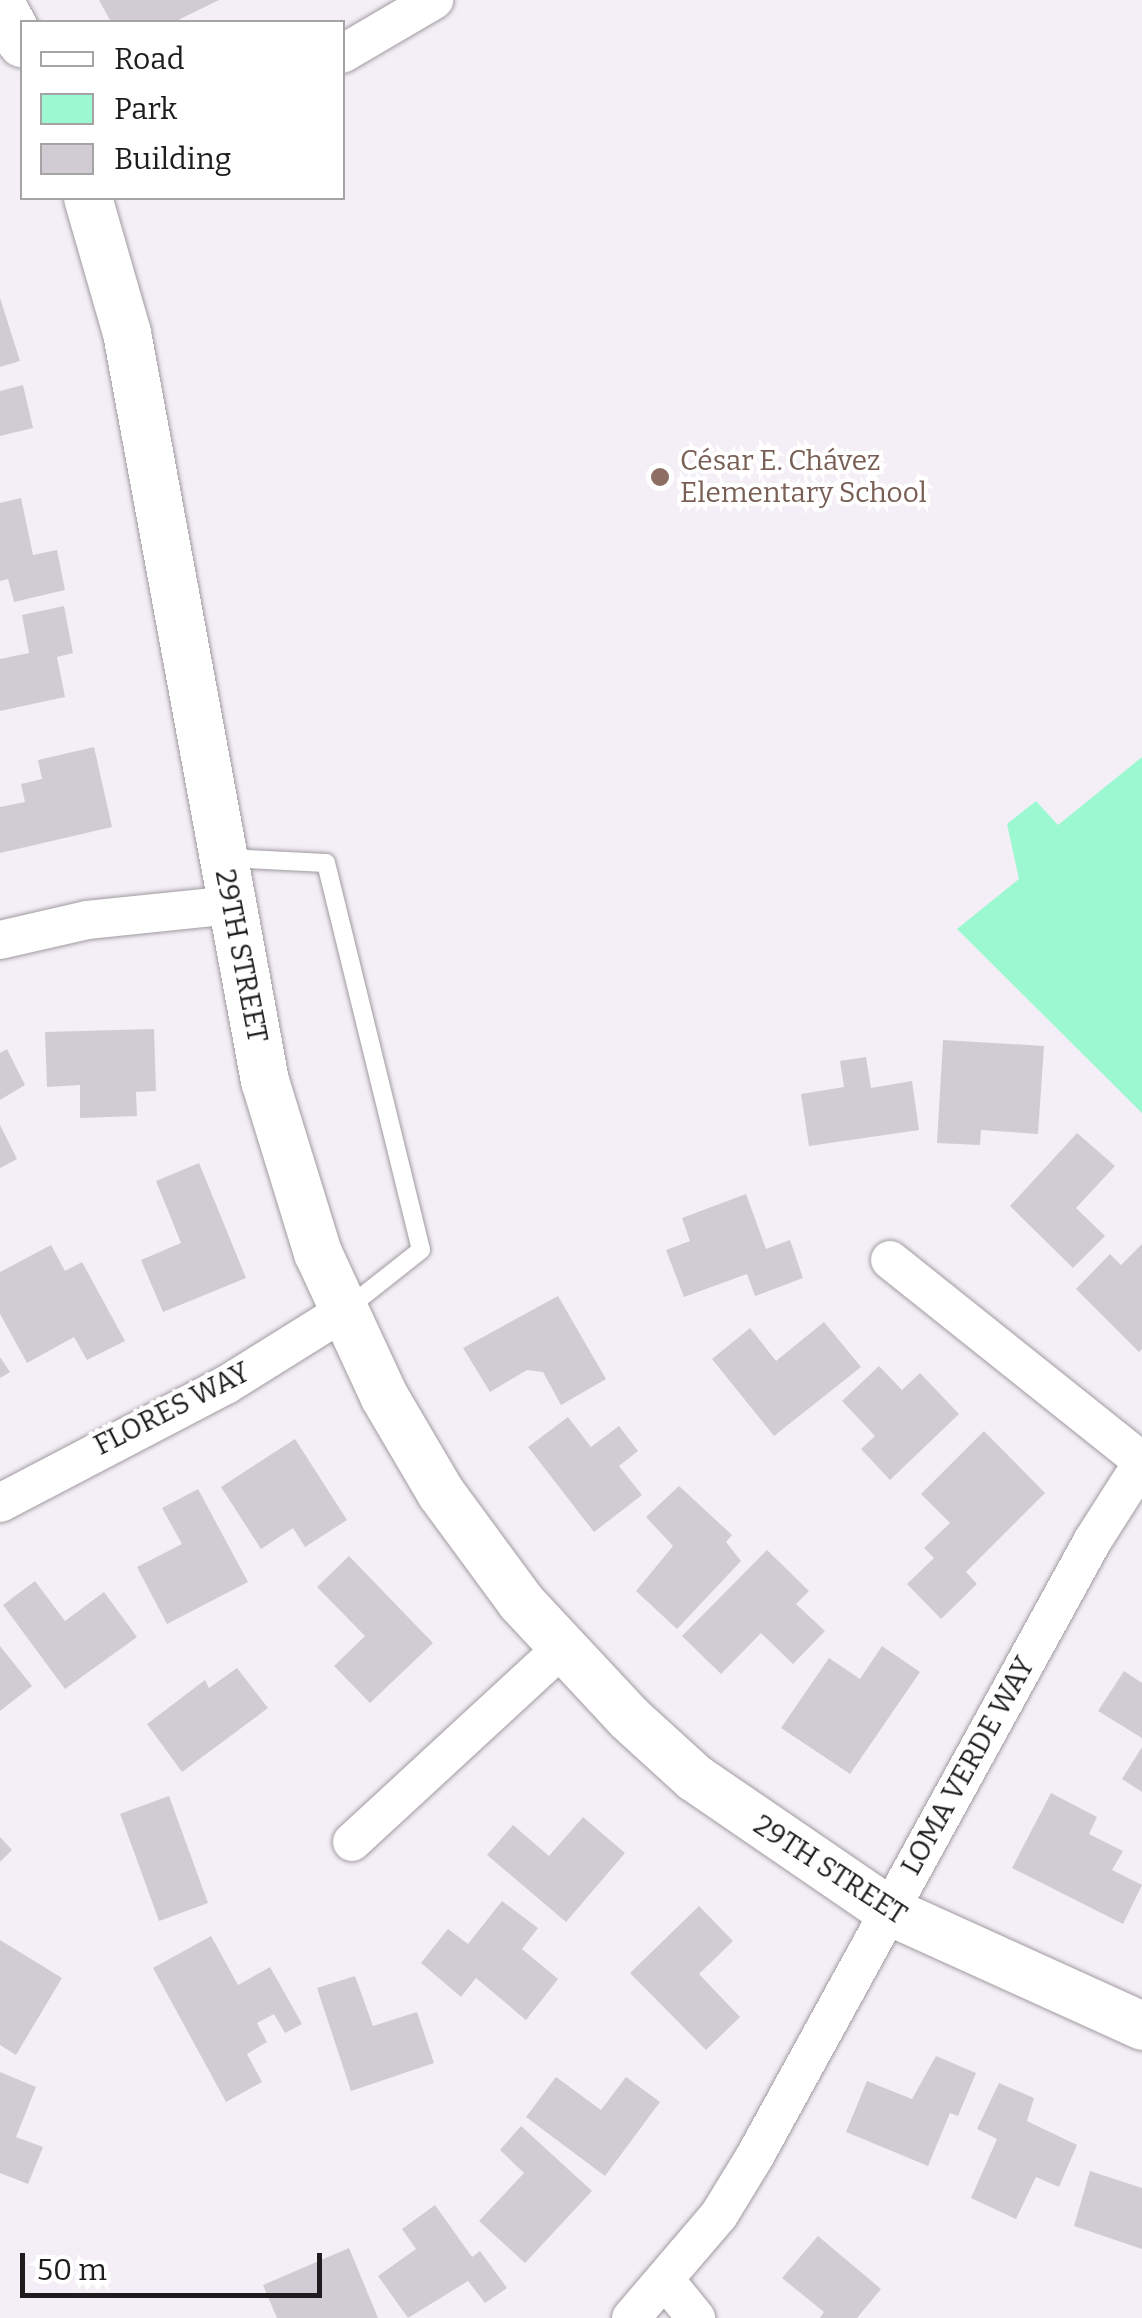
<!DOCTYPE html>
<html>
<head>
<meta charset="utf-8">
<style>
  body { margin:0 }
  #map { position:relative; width:1142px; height:2318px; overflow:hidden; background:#f4eff6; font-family:Bitter,serif }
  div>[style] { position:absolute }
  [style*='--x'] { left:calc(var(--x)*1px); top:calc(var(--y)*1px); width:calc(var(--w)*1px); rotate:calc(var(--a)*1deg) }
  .green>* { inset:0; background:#9cf8d0 }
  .building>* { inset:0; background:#d1ccd3; transform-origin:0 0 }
  .roads { filter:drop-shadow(0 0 2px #a09ba1) drop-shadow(0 0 2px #a09ba1) }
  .service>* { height:18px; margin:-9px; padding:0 9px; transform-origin:9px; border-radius:9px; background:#fff }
  .minor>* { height:38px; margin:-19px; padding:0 19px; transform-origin:19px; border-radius:19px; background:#fff }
  .tertiary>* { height:48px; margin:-24px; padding:0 24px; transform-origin:24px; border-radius:24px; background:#fff }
  .dots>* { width:28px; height:28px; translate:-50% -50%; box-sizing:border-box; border:5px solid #fff; border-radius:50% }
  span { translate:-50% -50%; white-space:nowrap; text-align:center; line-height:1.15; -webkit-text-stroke:8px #fff; paint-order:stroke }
  .education-label { font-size:28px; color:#785e54 }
  .left { translate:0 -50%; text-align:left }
  .street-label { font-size:28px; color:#1e1c1e }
  .legend { position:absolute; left:20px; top:20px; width:325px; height:180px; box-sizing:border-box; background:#fff; border:2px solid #a5a4a5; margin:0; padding:12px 18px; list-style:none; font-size:30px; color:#1e1c1e }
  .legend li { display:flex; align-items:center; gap:20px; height:50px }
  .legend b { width:50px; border:2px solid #a5a4a5 }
  .scale { position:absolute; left:20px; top:2253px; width:302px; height:45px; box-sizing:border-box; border:5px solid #1e1c1e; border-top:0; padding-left:12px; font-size:30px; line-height:35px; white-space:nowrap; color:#1e1c1e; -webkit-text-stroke:8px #fff; paint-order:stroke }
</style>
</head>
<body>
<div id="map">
  <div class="green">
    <div style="clip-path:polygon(1142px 757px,1142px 1113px,957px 929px,1019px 879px,1007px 824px,1036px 801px,1058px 825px)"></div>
  </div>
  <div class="building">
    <div style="clip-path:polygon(99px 0,219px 0,174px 22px,111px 22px)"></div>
    <div style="clip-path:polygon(0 298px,20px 361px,0 367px)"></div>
    <div style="clip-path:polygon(23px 385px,33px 428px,0 436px,0 391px)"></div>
    <div style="clip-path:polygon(21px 498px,33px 555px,57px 550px,65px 590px,14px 602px,8px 579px,0 581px,0 503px)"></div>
    <div style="clip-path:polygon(64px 606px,73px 653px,57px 657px,65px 697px,0 711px,0 659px,29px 653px,22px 615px)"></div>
    <div style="clip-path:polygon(94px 747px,112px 827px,0 853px,0 807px,25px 802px,21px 784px,42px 779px,38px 760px)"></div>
    <div style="clip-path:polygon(154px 1029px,156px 1091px,136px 1092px,137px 1116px,80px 1118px,80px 1085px,47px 1087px,45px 1032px)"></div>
    <div style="clip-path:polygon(943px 1040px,1044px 1046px,1038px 1134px,981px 1130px,980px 1145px,937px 1143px)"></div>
    <div style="clip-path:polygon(7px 1049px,25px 1085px,0 1100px,0 1053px)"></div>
    <div style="clip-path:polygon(866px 1057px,871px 1088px,912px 1081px,919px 1130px,809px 1146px,801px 1094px,844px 1087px,840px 1061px)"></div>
    <div style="clip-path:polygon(0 1125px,17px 1159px,0 1168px)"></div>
    <div style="clip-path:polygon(1077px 1133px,1115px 1166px,1076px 1208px,1105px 1236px,1073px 1268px,1010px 1206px)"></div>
    <div style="clip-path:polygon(199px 1163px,246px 1278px,163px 1312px,141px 1260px,181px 1243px,156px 1181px)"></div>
    <div style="clip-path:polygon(746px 1194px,766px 1249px,790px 1240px,803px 1278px,755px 1296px,747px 1274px,684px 1297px,666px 1250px,690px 1241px,682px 1218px)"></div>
    <div style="clip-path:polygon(1142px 1244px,1142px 1349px,1139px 1352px,1076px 1289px,1110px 1254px,1121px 1265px)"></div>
    <div style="clip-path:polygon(51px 1245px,65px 1271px,82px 1262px,125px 1341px,87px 1360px,74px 1337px,27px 1363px,0 1314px,0 1272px)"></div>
    <div style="clip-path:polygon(558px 1296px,606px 1379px,561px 1405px,543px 1372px,527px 1370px,490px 1392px,463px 1348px)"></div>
    <div style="clip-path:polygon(824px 1322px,861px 1367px,774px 1436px,712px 1359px,750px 1328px,776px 1361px)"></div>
    <div style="clip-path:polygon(0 1357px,10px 1372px,0 1378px)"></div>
    <div style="clip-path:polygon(879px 1366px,902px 1390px,920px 1373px,959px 1414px,890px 1480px,861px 1449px,875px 1436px,842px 1401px)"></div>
    <div style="clip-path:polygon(568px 1417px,591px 1447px,619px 1426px,638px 1451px,619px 1466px,642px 1495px,594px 1532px,528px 1447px)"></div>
    <div style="clip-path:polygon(984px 1431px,1045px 1493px,966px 1572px,977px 1584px,941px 1619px,907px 1584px,934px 1558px,924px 1548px,950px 1523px,921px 1494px)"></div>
    <div style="clip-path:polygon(295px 1439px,347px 1520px,305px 1547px,293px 1528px,261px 1549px,221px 1487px)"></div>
    <div style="clip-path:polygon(679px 1486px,732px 1535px,726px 1542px,741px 1561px,677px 1629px,636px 1591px,673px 1546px,646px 1517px)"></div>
    <div style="clip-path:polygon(198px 1489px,248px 1582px,167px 1624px,137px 1567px,182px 1544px,162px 1508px)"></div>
    <div style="clip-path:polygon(767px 1550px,809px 1591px,796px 1604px,825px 1631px,793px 1664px,761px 1633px,721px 1674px,682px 1636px)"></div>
    <div style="clip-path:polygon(349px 1556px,433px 1643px,370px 1703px,334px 1666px,365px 1636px,317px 1587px)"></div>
    <div style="clip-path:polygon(35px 1581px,65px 1621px,104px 1592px,137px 1637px,65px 1689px,3px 1605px)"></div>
    <div style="clip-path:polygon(0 1646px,32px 1686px,0 1711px)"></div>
    <div style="clip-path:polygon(882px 1646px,920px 1672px,850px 1774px,781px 1728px,829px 1658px,860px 1679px)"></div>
    <div style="clip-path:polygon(237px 1668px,268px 1708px,182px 1772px,147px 1724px,205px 1680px,209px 1688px)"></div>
    <div style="clip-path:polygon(1124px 1671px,1142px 1683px,1142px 1738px,1098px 1711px)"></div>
    <div style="clip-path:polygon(1142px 1747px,1142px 1792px,1122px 1779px)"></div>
    <div style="clip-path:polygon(1051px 1793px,1097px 1817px,1089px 1834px,1123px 1851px,1112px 1870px,1142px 1885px,1123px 1924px,1012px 1868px)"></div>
    <div style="left:169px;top:1796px;width:114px;height:52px;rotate:70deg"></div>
    <div style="clip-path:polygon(583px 1817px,625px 1853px,566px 1922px,487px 1855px,513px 1825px,549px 1856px)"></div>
    <div style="clip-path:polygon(0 1837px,12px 1850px,0 1862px)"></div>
    <div style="clip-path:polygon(502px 1901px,538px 1928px,522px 1949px,558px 1979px,526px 2020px,476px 1978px,461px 1997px,421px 1963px,448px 1929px,468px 1944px)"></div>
    <div style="clip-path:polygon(699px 1906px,733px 1941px,699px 1974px,740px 2017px,706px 2050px,630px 1973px)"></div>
    <div style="clip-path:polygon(211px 1936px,238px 1985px,270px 1967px,302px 2024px,285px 2033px,274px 2014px,257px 2023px,267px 2042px,247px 2054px,262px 2082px,226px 2102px,153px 1968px)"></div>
    <div style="clip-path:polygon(0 1940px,62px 1978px,16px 2055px,0 2045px)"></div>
    <div style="clip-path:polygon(355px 1976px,373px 2026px,417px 2012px,434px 2063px,351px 2091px,317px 1988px)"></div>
    <div style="clip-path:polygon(936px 2056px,976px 2073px,958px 2116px,950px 2113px,928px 2166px,846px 2132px,867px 2081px,912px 2099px)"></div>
    <div style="clip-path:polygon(0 2072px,36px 2087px,16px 2137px,43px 2147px,28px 2184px,0 2173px)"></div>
    <div style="clip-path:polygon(556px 2077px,601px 2110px,626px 2077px,660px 2102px,605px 2176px,526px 2117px)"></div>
    <div style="clip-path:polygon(999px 2083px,1034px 2098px,1027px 2121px,1077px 2145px,1059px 2187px,1036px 2177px,1016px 2219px,971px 2198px,997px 2139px,977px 2129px)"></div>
    <div style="clip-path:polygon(521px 2126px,592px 2191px,525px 2263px,479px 2221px,524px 2173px,500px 2150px)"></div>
    <div style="clip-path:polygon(1090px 2171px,1142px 2188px,1142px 2249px,1074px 2226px)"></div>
    <div style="clip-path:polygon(435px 2205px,472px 2257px,480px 2251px,507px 2288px,485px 2303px,468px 2281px,408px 2318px,378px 2276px,416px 2249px,402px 2229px)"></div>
    <div style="clip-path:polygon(818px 2236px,881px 2289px,857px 2318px,820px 2318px,824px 2312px,782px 2278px)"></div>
    <div style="clip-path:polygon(349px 2248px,378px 2318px,277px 2318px,263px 2285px)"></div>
  </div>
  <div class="roads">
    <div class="service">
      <div style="--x:227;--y:858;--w:99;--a:2.9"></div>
      <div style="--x:326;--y:863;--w:398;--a:76.2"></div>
      <div style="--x:421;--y:1250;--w:97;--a:141.7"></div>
    </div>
    <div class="minor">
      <div style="--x:342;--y:54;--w:107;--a:-30.4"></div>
      <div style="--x:0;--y:940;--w:89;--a:-12.9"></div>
      <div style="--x:87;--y:920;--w:145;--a:-5.9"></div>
      <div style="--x:890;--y:1260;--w:322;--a:38.6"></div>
      <div style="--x:0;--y:1503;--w:255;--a:-27.6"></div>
      <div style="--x:226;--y:1385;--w:138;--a:-32"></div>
      <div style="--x:352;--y:1842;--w:286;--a:-42.7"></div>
      <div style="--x:666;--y:2281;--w:48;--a:51"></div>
      <div style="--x:631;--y:2318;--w:135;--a:-49.5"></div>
      <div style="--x:719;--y:2215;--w:69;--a:-58.6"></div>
      <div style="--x:755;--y:2156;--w:703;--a:-61.25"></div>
      <div style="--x:1093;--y:1540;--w:91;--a:-57.5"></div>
    </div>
    <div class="tertiary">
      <div style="--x:0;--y:3;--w:46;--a:61.2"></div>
      <div style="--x:88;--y:198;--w:141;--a:73.9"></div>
      <div style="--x:127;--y:333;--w:761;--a:79.55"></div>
      <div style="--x:265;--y:1081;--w:180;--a:72.9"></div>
      <div style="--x:318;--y:1253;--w:157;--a:65.2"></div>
      <div style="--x:384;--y:1396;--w:113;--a:59.6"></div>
      <div style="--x:441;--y:1493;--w:135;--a:53.7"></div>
      <div style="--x:521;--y:1602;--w:158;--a:47"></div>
      <div style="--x:629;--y:1718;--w:89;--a:42.3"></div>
      <div style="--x:695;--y:1778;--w:235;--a:34.4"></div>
      <div style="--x:889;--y:1911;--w:278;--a:24.4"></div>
    </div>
  </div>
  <div class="dots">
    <div style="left:660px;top:477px;background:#8d6e63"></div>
  </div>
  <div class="education-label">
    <span class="left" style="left:680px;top:477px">César E. Chávez<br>Elementary School</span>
  </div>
  <div class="street-label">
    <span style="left:241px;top:956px;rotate:79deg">29TH STREET</span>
    <span style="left:172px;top:1409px;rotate:-27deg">FLORES WAY</span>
    <span style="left:968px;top:1766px;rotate:-61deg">LOMA VERDE WAY</span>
    <span style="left:830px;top:1870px;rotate:33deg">29TH STREET</span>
  </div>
  <ul class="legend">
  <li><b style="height:12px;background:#fff"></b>Road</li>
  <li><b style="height:28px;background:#9cf8d0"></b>Park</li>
  <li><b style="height:28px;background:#d1ccd3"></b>Building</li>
  </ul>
  <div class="scale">50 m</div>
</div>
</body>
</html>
